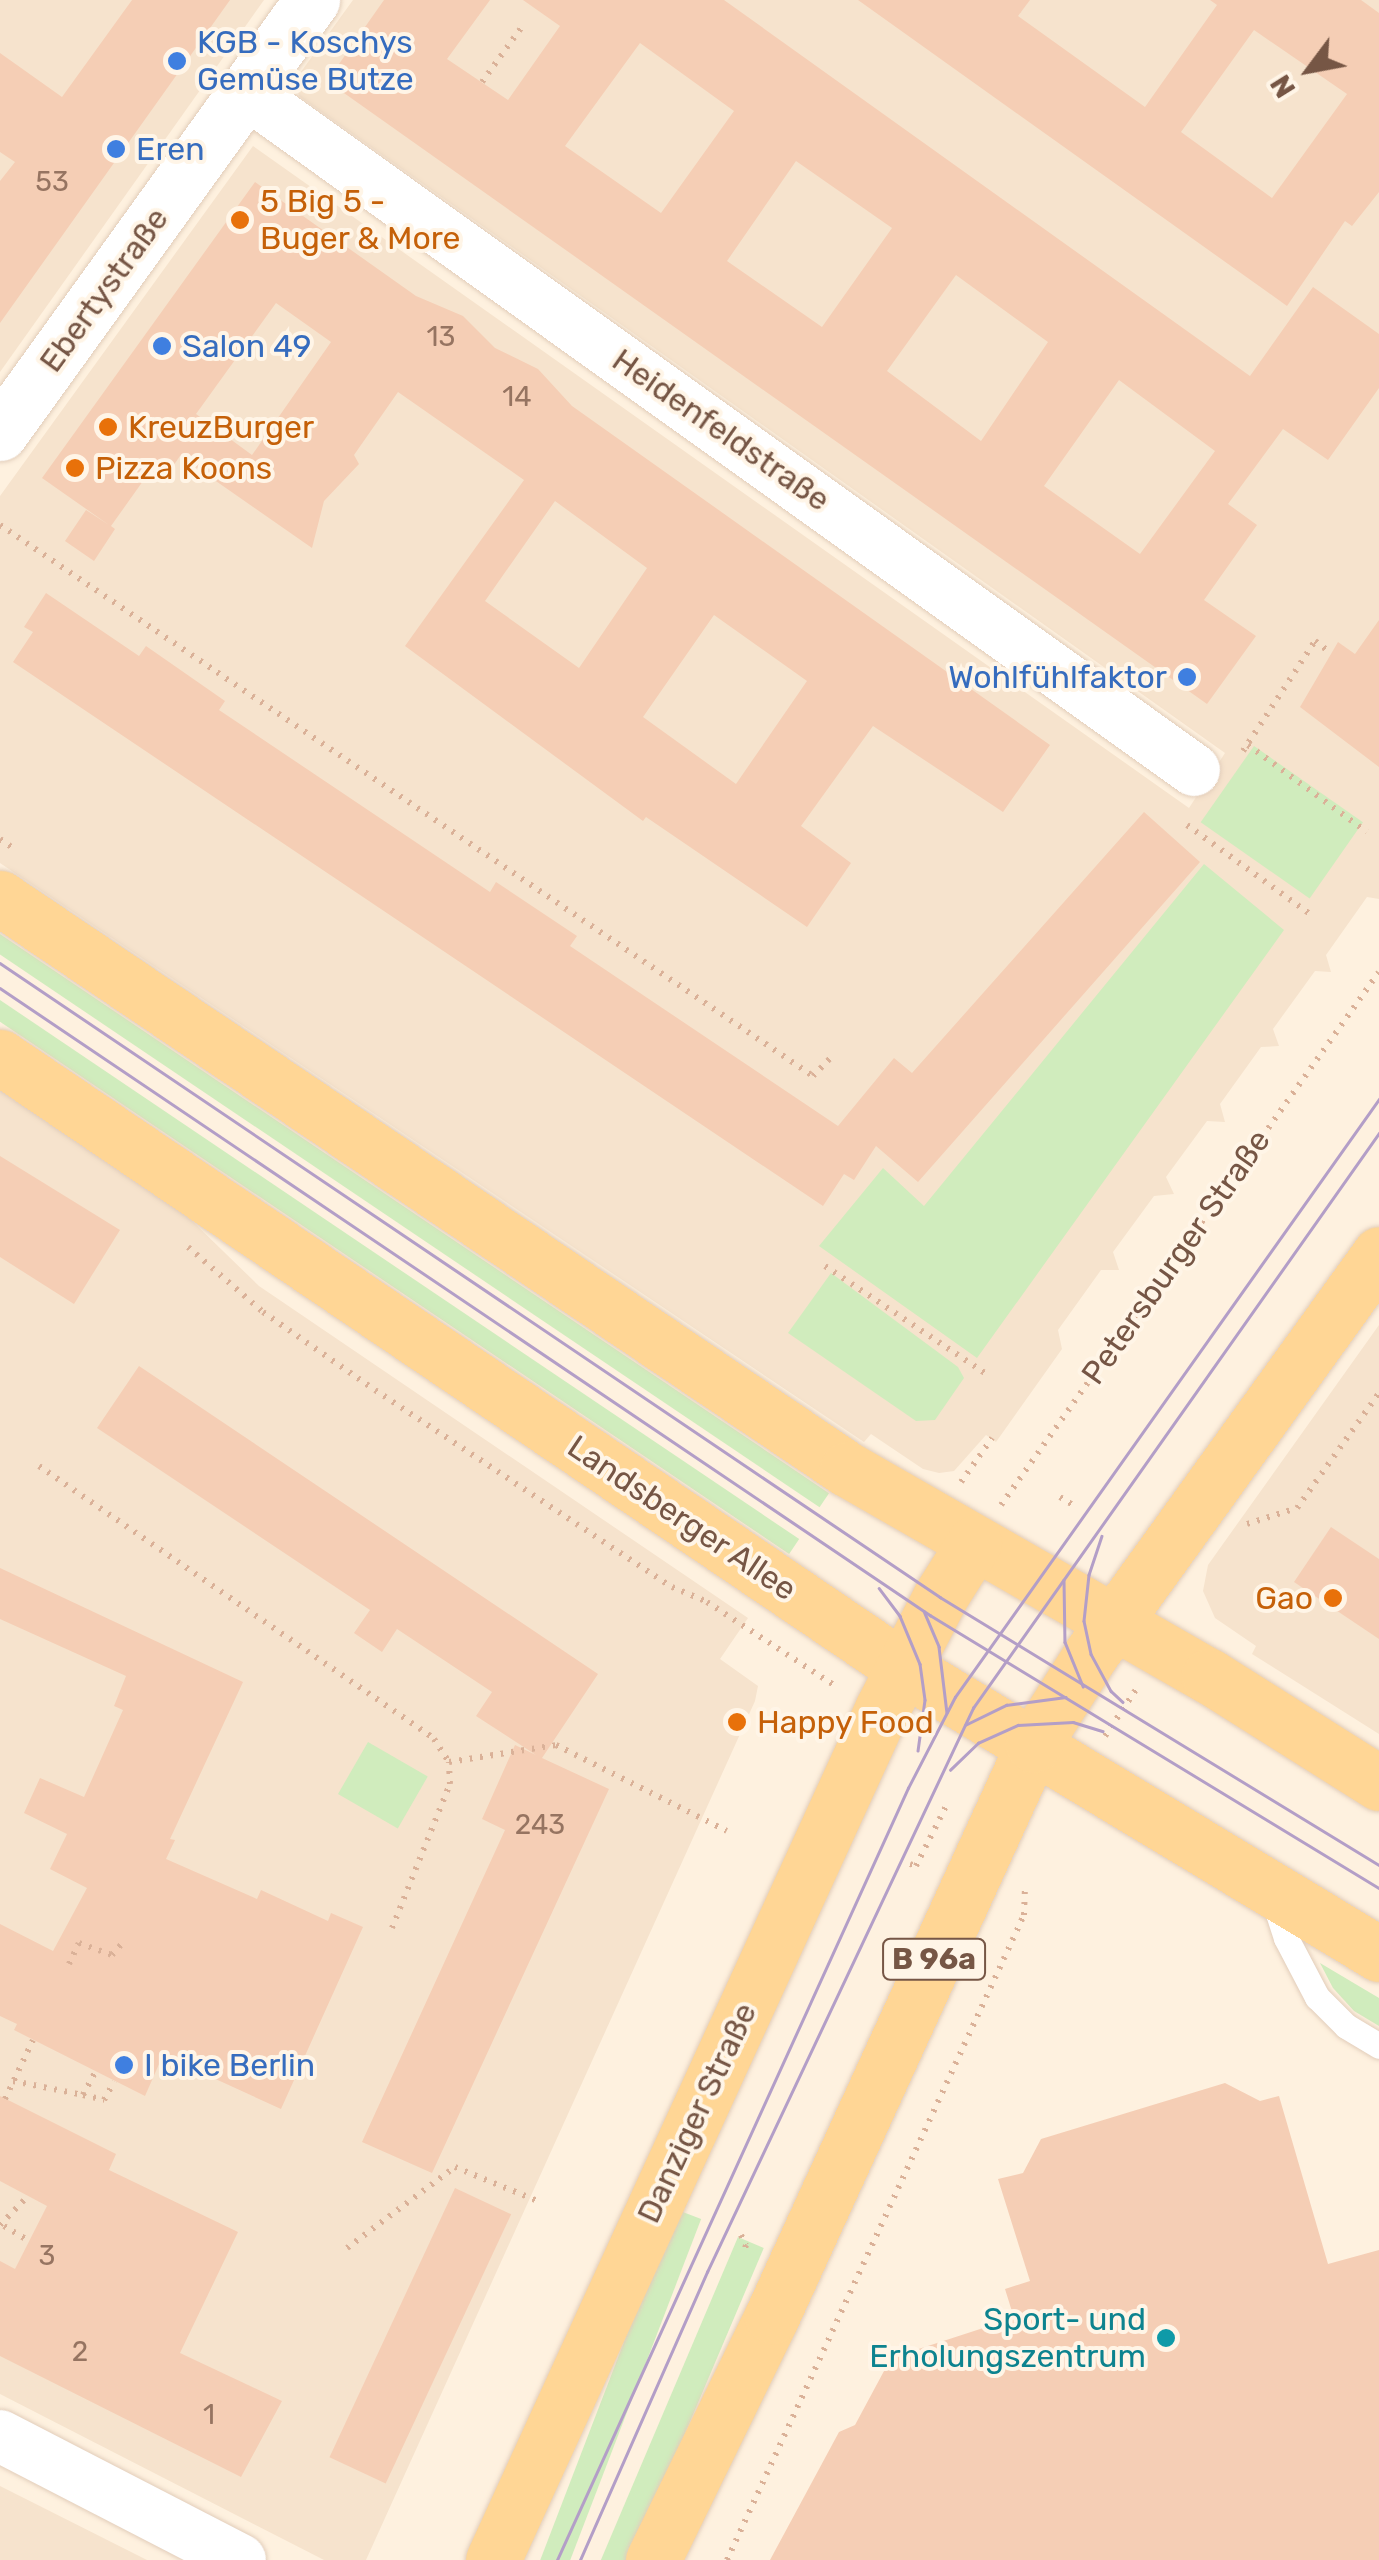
<!DOCTYPE html>
<html>
<head>
<meta charset="utf-8">
<style>
  body { margin:0 }
  #map { position:relative; width:1379px; height:2560px; overflow:hidden; background:#fef1df; font-family:Rubik,sans-serif }
  div>[style] { position:absolute }
  [style*='--x'] { left:calc(var(--x)*1px); top:calc(var(--y)*1px); width:calc(var(--w)*1px); rotate:calc(var(--a)*1deg) }
  .residential>* { inset:0; background:#f6e3cd }
  .green>* { inset:0; background:#d0ecbd; transform-origin:0 0 }
  .building>* { inset:0; background:#f5ceb5; transform-origin:0 0 }
  .path>* { height:6px; margin-top:-3px; transform-origin:0; background:repeating-linear-gradient(90deg,#dab198 0 2.5px,transparent 0 10.5px) }
  .roads { filter:drop-shadow(0 0 2px #e2cdba) drop-shadow(0 0 2px #e2cdba) }
  .lane>* { height:25px; margin:-12.5px; padding:0 12.5px; transform-origin:12.5px; border-radius:12.5px; background:#fff }
  .street>* { height:52px; margin:-26px; padding:0 26px; transform-origin:26px; border-radius:26px; background:#fff }
  .secondary>* { height:55px; margin:-27.5px; padding:0 27.5px; transform-origin:27.5px; border-radius:27.5px; background:#fff }
  .primary>* { height:55px; margin:-27.5px; padding:0 27.5px; transform-origin:27.5px; border-radius:27.5px; background:#ffd695 }
  .tram>* { height:2.5px; margin:-1.25px; padding:0 1.25px; transform-origin:1.25px; border-radius:1.25px; background:#b39ec7 }
  .dots>* { width:28px; height:28px; translate:-50% -50%; box-sizing:border-box; border:5px solid #fff5e7; border-radius:50% }
  span { translate:-50% -50%; white-space:nowrap; text-align:center; line-height:1.15; -webkit-text-stroke:8px #fff5e7; paint-order:stroke }
  .number-label { font-size:28px; color:#967461 }
  .number-label span { -webkit-text-stroke-width:0 }
  .shield-label span { padding:2px 8px; background:#fff5e7; border:2px solid; border-radius:8px; -webkit-text-stroke-width:0 }
  .shield-label { font-size:30px; color:#765645; font-weight:700 }
  .shop-label { font-size:32px; color:#366cbe }
  .left { translate:0 -50%; text-align:left }
  .right { translate:-100% -50%; text-align:right }
  .food-label { font-size:32px; color:#c56008 }
  .street-label { font-size:32px; color:#765645 }
  .culture-label { font-size:32px; color:#0d838f }
  .north { position:absolute; left:1259px; top:20px; width:100px; height:100px; -webkit-text-stroke:8px #fff5e7; paint-order:stroke; rotate:238deg; font-size:28px; font-weight:700; line-height:40px; text-align:center; color:#765645 }
  .north::after { content:''; display:block; margin:auto; width:35px; height:45px; background:#765645; clip-path:polygon(50% 0,100% 100%,50% 72%,0 100%) }
</style>
</head>
<body>
<div id="map">
  <div class="residential">
    <div style="clip-path:polygon(0 0,264px 0,0 372px)"></div>
    <div style="clip-path:polygon(353px 0,1379px 0,1379px 899px,1367px 897px,1326px 955px,1331px 972px,1315px 971px,1273px 1029px,1279px 1046px,1261px 1047px,1220px 1104px,1225px 1122px,1207px 1121px,1166px 1177px,1174px 1194px,1154px 1196px,1113px 1252px,1119px 1270px,1101px 1270px,1058px 1330px,1062px 1349px,996px 1442px,986px 1435px,954px 1471px,939px 1473px,923px 1469px,871px 1434px,864px 1442px,0 863px,0 496px,253px 146px,1189px 808px,1225px 753px,299px 96px,295px 80px)"></div>
    <div style="clip-path:polygon(0 1090px,186px 1215px,259px 1286px,748px 1618px,720px 1659px,758px 1686px,755px 1701px,366px 2560px,324px 2560px,0 2394px)"></div>
    <div style="clip-path:polygon(1379px 1325px,1379px 1734px,1252px 1654px,1256px 1646px,1215px 1618px,1203px 1591px,1208px 1565px)"></div>
    <div style="clip-path:polygon(0 2486px,147px 2560px,0 2560px)"></div>
  </div>
  <div class="green">
    <div style="left:1254px;top:746px;width:133px;height:93px;rotate:35deg"></div>
    <div style="clip-path:polygon(1204px 864px,1284px 930px,977px 1358px,819px 1246px,883px 1168px,924px 1206px)"></div>
    <div style="left:0;top:934px;width:1000px;height:17px;rotate:34deg"></div>
    <div style="left:0;top:1000px;width:964px;height:18px;rotate:34deg"></div>
    <div style="clip-path:polygon(831px 1273px,958px 1367px,964px 1378px,935px 1420px,916px 1421px,788px 1333px)"></div>
    <div style="left:368px;top:1742px;width:69px;height:60px;rotate:30deg"></div>
    <div style="clip-path:polygon(1320px 1963px,1379px 1998px,1379px 2026px,1354px 2011px,1333px 1988px)"></div>
    <div style="left:675px;top:2209px;width:28px;height:386px;rotate:21deg"></div>
    <div style="left:738px;top:2237px;width:28px;height:355px;rotate:23deg"></div>
  </div>
  <div class="building">
    <div style="clip-path:polygon(132px 0,230px 0,0 323px,0 181px,15px 162px,0 152px,0 53px,62px 97px)"></div>
    <div style="clip-path:polygon(evenodd,384px 0,490px 0,447px 59px,508px 100px,560px 26px,523px 0,724px 0,1250px 376px,1313px 287px,1379px 334px,1379px 388px,1328px 460px,1283px 429px,1228px 504px,1257px 525px,1204px 600px,1256px 636px,1207px 704px,327px 81px,384px 0,640px 43px,734px 111px,661px 213px,565px 146px,640px 43px,384px 0,796px 161px,892px 228px,822px 327px,727px 261px,796px 161px,384px 0,956px 275px,1048px 342px,981px 441px,887px 371px,956px 275px,384px 0,1119px 380px,1215px 451px,1140px 554px,1044px 486px,1119px 380px)"></div>
    <div style="clip-path:polygon(evenodd,858px 0,1030px 0,1018px 16px,1145px 107px,1217px 5px,1210px 0,1361px 0,1379px 13px,1379px 192px,1352px 226px,1345px 221px,1287px 306px,858px 0,1254px 30px,1347px 94px,1272px 198px,1181px 132px,1254px 30px)"></div>
    <div style="clip-path:polygon(evenodd,255px 182px,416px 296px,463px 316px,495px 348px,538px 369px,572px 406px,1050px 745px,1003px 812px,873px 726px,801px 826px,851px 863px,807px 927px,646px 817px,643px 821px,405px 646px,524px 480px,398px 392px,354px 455px,359px 464px,324px 501px,312px 548px,180px 456px,162px 482px,148px 474px,111px 526px,115px 529px,94px 561px,65px 541px,86px 510px,109px 525px,42px 478px,255px 182px,276px 303px,331px 342px,252px 455px,196px 414px,276px 303px,255px 182px,555px 501px,647px 568px,579px 668px,485px 601px,555px 501px,255px 182px,714px 615px,807px 681px,736px 784px,643px 717px,714px 615px)"></div>
    <div style="clip-path:polygon(46px 593px,139px 656px,146px 646px,225px 701px,219px 710px,490px 892px,496px 882px,577px 936px,570px 946px,838px 1126px,894px 1058px,912px 1073px,1144px 812px,1200px 862px,918px 1182px,876px 1146px,854px 1180px,844px 1174px,823px 1206px,13px 662px,33px 632px,24px 627px)"></div>
    <div style="clip-path:polygon(1379px 620px,1379px 767px,1300px 707px,1338px 642px,1355px 654px)"></div>
    <div style="clip-path:polygon(0 1156px,120px 1230px,74px 1304px,0 1257px)"></div>
    <div style="clip-path:polygon(139px 1366px,598px 1674px,542px 1758px,609px 1789px,432px 2173px,362px 2142px,505px 1830px,482px 1819px,515px 1745px,536px 1755px,476px 1716px,492px 1692px,397px 1629px,382px 1652px,354px 1633px,370px 1610px,97px 1428px)"></div>
    <div style="clip-path:polygon(1331px 1527px,1379px 1559px,1379px 1639px,1294px 1582px)"></div>
    <div style="clip-path:polygon(0 1568px,243px 1682px,170px 1839px,175px 1840px,166px 1859px,257px 1899px,261px 1890px,328px 1921px,331px 1913px,363px 1927px,281px 2109px,163px 2055px,145px 2096px,14px 2030px,17px 2024px,0 2016px,0 1924px,53px 1951px,87px 1888px,50px 1869px,67px 1834px,24px 1813px,40px 1778px,84px 1797px,123px 1710px,114px 1706px,126px 1676px,0 1619px)"></div>
    <div style="clip-path:polygon(1225px 2083px,1260px 2101px,1279px 2096px,1328px 2264px,1379px 2250px,1379px 2560px,770px 2560px,839px 2432px,855px 2425px,891px 2358px,1014px 2318px,1005px 2289px,1030px 2281px,998px 2179px,1023px 2173px,1041px 2139px)"></div>
    <div style="clip-path:polygon(0 2096px,116px 2154px,109px 2170px,238px 2232px,180px 2353px,282px 2401px,241px 2477px,0 2356px,0 2261px,15px 2269px,47px 2206px,0 2181px)"></div>
    <div style="left:455px;top:2188px;width:62px;height:297px;rotate:25deg"></div>
  </div>
  <div class="path">
    <div style="--x:482;--y:82;--w:67;--a:-54.2"></div>
    <div style="--x:0;--y:525;--w:982;--a:34.13"></div>
    <div style="--x:813;--y:1076;--w:28;--a:-46"></div>
    <div style="--x:1248;--y:745;--w:147;--a:36.2"></div>
    <div style="--x:1243;--y:751;--w:131;--a:-56.8"></div>
    <div style="--x:1315;--y:641;--w:20;--a:37"></div>
    <div style="--x:1187;--y:825;--w:152;--a:35.9"></div>
    <div style="--x:0;--y:839;--w:19;--a:35"></div>
    <div style="--x:188;--y:1247;--w:99;--a:40.9"></div>
    <div style="--x:263;--y:1312;--w:136;--a:34.9"></div>
    <div style="--x:375;--y:1390;--w:356;--a:33.6"></div>
    <div style="--x:672;--y:1587;--w:38;--a:23"></div>
    <div style="--x:707;--y:1602;--w:152;--a:33.2"></div>
    <div style="--x:825;--y:1266;--w:196;--a:33.8"></div>
    <div style="--x:39;--y:1466;--w:480;--a:34.6"></div>
    <div style="--x:434;--y:1739;--w:27;--a:57"></div>
    <div style="--x:449;--y:1762;--w:108;--a:-9"></div>
    <div style="--x:556;--y:1745;--w:191;--a:26.7"></div>
    <div style="--x:961;--y:1482;--w:54;--a:-54.8"></div>
    <div style="--x:1060;--y:1497;--w:19;--a:32"></div>
    <div style="--x:1001;--y:1505;--w:653;--a:-54.66"></div>
    <div style="--x:1247;--y:1524;--w:52;--a:-17.7"></div>
    <div style="--x:1297;--y:1508;--w:141;--a:-54.5"></div>
    <div style="--x:1105;--y:1736;--w:58;--a:-56.3"></div>
    <div style="--x:910;--y:1864;--w:6;--a:18"></div>
    <div style="--x:916;--y:1866;--w:72;--a:-63.4"></div>
    <div style="--x:392;--y:1928;--w:155;--a:-68.1"></div>
    <div style="--x:450;--y:1784;--w:22;--a:-93"></div>
    <div style="--x:69;--y:1964;--w:23;--a:-65"></div>
    <div style="--x:79;--y:1943;--w:35;--a:20"></div>
    <div style="--x:112;--y:1955;--w:18;--a:-49"></div>
    <div style="--x:13;--y:2081;--w:71;--a:11.3"></div>
    <div style="--x:83;--y:2095;--w:26;--a:-62"></div>
    <div style="--x:83;--y:2095;--w:22;--a:13"></div>
    <div style="--x:104;--y:2100;--w:21;--a:-61"></div>
    <div style="--x:5;--y:2099;--w:65;--a:-64.6"></div>
    <div style="--x:0;--y:2225;--w:40;--a:-46"></div>
    <div style="--x:4;--y:2226;--w:29;--a:31"></div>
    <div style="--x:741;--y:2235;--w:11;--a:63"></div>
    <div style="--x:746;--y:2245;--w:7;--a:106"></div>
    <div style="--x:347;--y:2248;--w:135;--a:-36.9"></div>
    <div style="--x:455;--y:2167;--w:92;--a:22.4"></div>
    <div style="--x:727;--y:2560;--w:710;--a:-65.28"></div>
    <div style="--x:1024;--y:1915;--w:28;--a:-88"></div>
  </div>
  <div class="roads">
    <div class="lane">
      <div style="--x:1273;--y:1898;--w:42;--a:72"></div>
      <div style="--x:1286;--y:1938;--w:67;--a:62.3"></div>
      <div style="--x:1317;--y:1997;--w:41;--a:45"></div>
      <div style="--x:1346;--y:2026;--w:39;--a:31"></div>
    </div>
    <div class="street">
      <div style="--x:247;--y:93;--w:1164;--a:35.56"></div>
      <div style="--x:0;--y:2436;--w:270;--a:27.3"></div>
    </div>
    <div class="secondary">
      <div style="--x:0;--y:433;--w:534;--a:-54.23"></div>
    </div>
    <div class="primary">
      <div style="--x:0;--y:898;--w:1021;--a:33.99"></div>
      <div style="--x:847;--y:1469;--w:417;--a:29.8"></div>
      <div style="--x:1209;--y:1676;--w:201;--a:32.2"></div>
      <div style="--x:0;--y:1057;--w:1089;--a:34.07"></div>
      <div style="--x:902;--y:1667;--w:557;--a:31.03"></div>
      <div style="--x:493;--y:2560;--w:936;--a:-65.43"></div>
      <div style="--x:882;--y:1709;--w:126;--a:-62.6"></div>
      <div style="--x:940;--y:1597;--w:64;--a:-57.8"></div>
      <div style="--x:653;--y:2560;--w:271;--a:-64"></div>
      <div style="--x:772;--y:2316;--w:628;--a:-65.44"></div>
      <div style="--x:1033;--y:1745;--w:108;--a:-57.5"></div>
      <div style="--x:1091;--y:1654;--w:493;--a:-54.2"></div>
    </div>
  </div>
  <div class="tram">
    <div style="--x:0;--y:963;--w:1134;--a:34"></div>
    <div style="--x:940;--y:1597;--w:514;--a:31.4"></div>
    <div style="--x:0;--y:988;--w:1122;--a:33.99"></div>
    <div style="--x:930;--y:1615;--w:525;--a:31.3"></div>
    <div style="--x:1102;--y:1536;--w:41;--a:108.4"></div>
    <div style="--x:1089;--y:1575;--w:46;--a:96.2"></div>
    <div style="--x:1084;--y:1621;--w:34;--a:78"></div>
    <div style="--x:1091;--y:1654;--w:42;--a:61.6"></div>
    <div style="--x:1111;--y:1691;--w:16;--a:43"></div>
    <div style="--x:1064;--y:1580;--w:62;--a:89.1"></div>
    <div style="--x:1065;--y:1642;--w:48;--a:67.8"></div>
    <div style="--x:879;--y:1588;--w:35;--a:53"></div>
    <div style="--x:900;--y:1616;--w:52;--a:67.4"></div>
    <div style="--x:920;--y:1664;--w:36;--a:82"></div>
    <div style="--x:925;--y:1700;--w:51;--a:97.8"></div>
    <div style="--x:924;--y:1611;--w:39;--a:67"></div>
    <div style="--x:939;--y:1647;--w:66;--a:83.1"></div>
    <div style="--x:965;--y:1725;--w:46;--a:-26"></div>
    <div style="--x:1006;--y:1705;--w:60;--a:-7.7"></div>
    <div style="--x:950;--y:1770;--w:39;--a:-44"></div>
    <div style="--x:978;--y:1743;--w:44;--a:-24.2"></div>
    <div style="--x:1018;--y:1725;--w:55;--a:-3.1"></div>
    <div style="--x:1073;--y:1722;--w:31;--a:17"></div>
    <div style="--x:557;--y:2560;--w:848;--a:-65.55"></div>
    <div style="--x:908;--y:1788;--w:102;--a:-62.7"></div>
    <div style="--x:955;--y:1697;--w:733;--a:-54.66"></div>
    <div style="--x:580;--y:2560;--w:315;--a:-66.2"></div>
    <div style="--x:707;--y:2272;--w:624;--a:-64.75"></div>
    <div style="--x:973;--y:1708;--w:704;--a:-54.77"></div>
  </div>
  <div class="dots">
    <div style="left:177px;top:61px;background:#3f7fe0"></div>
    <div style="left:116px;top:149px;background:#3f7fe0"></div>
    <div style="left:240px;top:220px;background:#e8710a"></div>
    <div style="left:162px;top:346px;background:#3f7fe0"></div>
    <div style="left:108px;top:427px;background:#e8710a"></div>
    <div style="left:75px;top:468px;background:#e8710a"></div>
    <div style="left:1187px;top:677px;background:#3f7fe0"></div>
    <div style="left:1333px;top:1598px;background:#e8710a"></div>
    <div style="left:737px;top:1722px;background:#e8710a"></div>
    <div style="left:124px;top:2065px;background:#3f7fe0"></div>
    <div style="left:1166px;top:2338px;background:#0f9aa8"></div>
  </div>
  <div class="number-label">
    <span style="left:52px;top:182px">53</span>
    <span style="left:441px;top:337px">13</span>
    <span style="left:517px;top:397px">14</span>
    <span style="left:540px;top:1825px">243</span>
    <span style="left:47px;top:2256px">3</span>
    <span style="left:80px;top:2352px">2</span>
    <span style="left:209px;top:2415px">1</span>
  </div>
  <div class="shield-label">
    <span style="left:934px;top:1959px">B 96a</span>
  </div>
  <div class="shop-label">
    <span class="left" style="left:197px;top:61px">KGB - Koschys<br>Gemüse Butze</span>
    <span class="left" style="left:136px;top:149px">Eren</span>
    <span class="left" style="left:182px;top:346px">Salon 49</span>
    <span class="right" style="left:1167px;top:677px">Wohlfühlfaktor</span>
    <span class="left" style="left:144px;top:2065px">I bike Berlin</span>
  </div>
  <div class="food-label">
    <span class="left" style="left:260px;top:220px">5 Big 5 -<br>Buger &amp; More</span>
    <span class="left" style="left:128px;top:427px">KreuzBurger</span>
    <span class="left" style="left:95px;top:468px">Pizza Koons</span>
    <span class="right" style="left:1313px;top:1598px">Gao</span>
    <span class="left" style="left:757px;top:1722px">Happy Food</span>
  </div>
  <div class="street-label">
    <span style="left:104px;top:290px;rotate:-54deg">Ebertystraße</span>
    <span style="left:721px;top:430px;rotate:35deg">Heidenfeldstraße</span>
    <span style="left:1176px;top:1257px;rotate:-55deg">Petersburger Straße</span>
    <span style="left:682px;top:1518px;rotate:34deg">Landsberger Allee</span>
    <span style="left:697px;top:2113px;rotate:-65deg">Danziger Straße</span>
  </div>
  <div class="culture-label">
    <span class="right" style="left:1146px;top:2338px">Sport- und<br>Erholungszentrum</span>
  </div>
  <div class="north">N</div>
</div>
</body>
</html>
